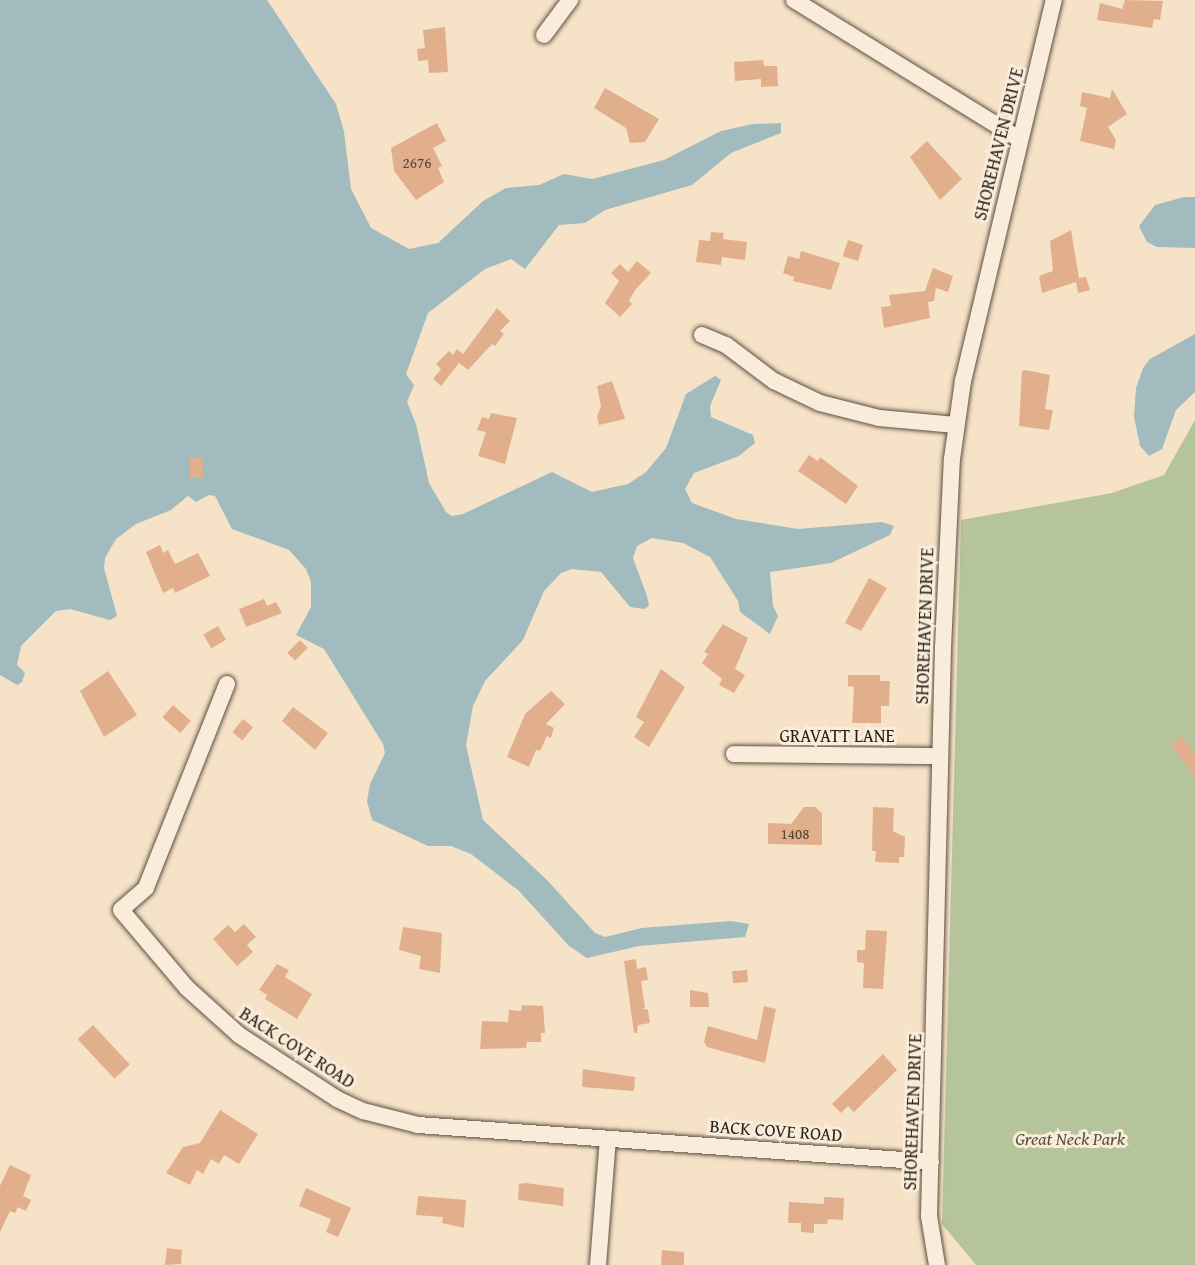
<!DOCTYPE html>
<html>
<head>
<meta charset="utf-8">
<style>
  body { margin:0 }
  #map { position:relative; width:1195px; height:1265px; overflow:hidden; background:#f6e2c6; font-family:"Gentium Book Plus",serif }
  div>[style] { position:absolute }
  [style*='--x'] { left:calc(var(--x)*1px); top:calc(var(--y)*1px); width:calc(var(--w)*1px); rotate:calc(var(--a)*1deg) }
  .green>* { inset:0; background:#b5c49b }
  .water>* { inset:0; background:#a1bbbf }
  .building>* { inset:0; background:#e2af8c; transform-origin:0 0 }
  .roads { filter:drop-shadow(0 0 2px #5c5042) drop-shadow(0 0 2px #5c5042) }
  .minor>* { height:16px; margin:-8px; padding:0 8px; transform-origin:8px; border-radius:8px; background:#f9ecda }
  span { translate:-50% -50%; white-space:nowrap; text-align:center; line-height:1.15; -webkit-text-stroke:6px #f9ecda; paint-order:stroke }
  .number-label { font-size:15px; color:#574434 }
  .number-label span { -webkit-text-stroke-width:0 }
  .street-label { font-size:18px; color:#292016 }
  .park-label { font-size:18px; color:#53513e; font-style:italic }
</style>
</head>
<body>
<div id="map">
  <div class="green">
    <div style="clip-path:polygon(1195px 420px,1195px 1265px,976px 1265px,942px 1224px,961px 520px,1112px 493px,1164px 475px)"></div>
  </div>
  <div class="water">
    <div style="clip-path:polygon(0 0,267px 0,336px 104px,344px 132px,351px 189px,367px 220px,371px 228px,409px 249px,438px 243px,483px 201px,506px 188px,539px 185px,564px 174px,592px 179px,664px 160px,721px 131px,753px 124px,781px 123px,781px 133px,731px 153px,692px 185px,605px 210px,585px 223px,559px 225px,525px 269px,511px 259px,485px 269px,428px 313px,406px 374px,414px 385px,407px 402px,416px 424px,429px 483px,446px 512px,452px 516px,463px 514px,552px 472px,592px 492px,628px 484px,646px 472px,666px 448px,686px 394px,715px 376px,721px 380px,710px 406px,711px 417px,753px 435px,755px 443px,739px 456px,694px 473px,685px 489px,692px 503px,736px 519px,798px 529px,882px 522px,894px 526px,890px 535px,831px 563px,770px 572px,773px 606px,778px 616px,770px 634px,740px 612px,738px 601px,710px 557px,683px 543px,652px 538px,637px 546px,633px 558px,647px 596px,649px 606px,644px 609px,630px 607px,601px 572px,572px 569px,561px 573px,544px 591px,523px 640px,485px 681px,473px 706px,466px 745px,483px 820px,548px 881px,595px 933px,605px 937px,642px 928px,731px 921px,749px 924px,745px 937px,639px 946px,587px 958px,569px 946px,519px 891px,471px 854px,451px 846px,428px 846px,372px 820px,367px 801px,370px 784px,385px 753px,383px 744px,324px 649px,296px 635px,311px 607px,311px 582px,306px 569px,289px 550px,232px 529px,215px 496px,209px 495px,196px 502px,188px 496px,171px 510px,136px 524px,116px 539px,105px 558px,104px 568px,117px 616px,110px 620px,70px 609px,56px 611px,21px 646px,17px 665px,25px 673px,22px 682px,17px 685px,0 675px)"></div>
    <div style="clip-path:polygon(1184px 197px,1195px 197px,1195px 248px,1157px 247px,1147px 242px,1139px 226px,1155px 205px)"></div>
    <div style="clip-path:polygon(1195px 334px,1195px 392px,1176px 410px,1162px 449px,1149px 456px,1140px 446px,1134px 417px,1136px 388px,1143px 368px,1150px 359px)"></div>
  </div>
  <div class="building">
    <div style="clip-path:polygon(1125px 0,1163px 1px,1160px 20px,1154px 19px,1152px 28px,1097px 20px,1100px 3px,1122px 9px)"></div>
    <div style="clip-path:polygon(445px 27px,448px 72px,429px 73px,428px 60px,418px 61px,417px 49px,425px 48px,423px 30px)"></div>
    <div style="clip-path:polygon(763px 60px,764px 66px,777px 66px,778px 86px,761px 87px,761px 79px,735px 81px,734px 62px)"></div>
    <div style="clip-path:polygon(605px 88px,659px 119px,645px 142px,630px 143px,626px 128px,594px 108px)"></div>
    <div style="clip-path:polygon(1112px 89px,1127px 114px,1108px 127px,1116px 140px,1114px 149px,1080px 141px,1087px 108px,1080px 106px,1082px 92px,1110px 98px)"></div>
    <div style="clip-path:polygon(437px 123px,446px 141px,433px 148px,442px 166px,438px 168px,444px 182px,416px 200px,394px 171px,391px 148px)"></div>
    <div style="clip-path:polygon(927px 141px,962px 179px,940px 200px,910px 157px)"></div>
    <div style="clip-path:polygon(1071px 230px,1079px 278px,1086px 277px,1090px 290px,1078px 293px,1076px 282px,1042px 293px,1039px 276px,1053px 271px,1050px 241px)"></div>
    <div style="clip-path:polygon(711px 232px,724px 233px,723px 239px,747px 242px,745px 260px,722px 257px,721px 265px,696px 262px,699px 240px,710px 241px)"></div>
    <div style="left:848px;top:240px;width:16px;height:17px;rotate:18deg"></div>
    <div style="clip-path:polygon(801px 251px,840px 263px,831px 290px,793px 281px,794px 277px,783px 273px,788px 256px,799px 259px)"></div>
    <div style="clip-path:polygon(637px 261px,651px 273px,635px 290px,629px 301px,632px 304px,620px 317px,605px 303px,619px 281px,611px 273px,620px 264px,628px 272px)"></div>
    <div style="clip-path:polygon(933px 268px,953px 276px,948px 292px,936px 288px,934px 301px,928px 302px,930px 318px,884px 328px,881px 307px,891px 306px,889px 295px,925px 291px)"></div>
    <div style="clip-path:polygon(497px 308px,510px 321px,500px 331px,504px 334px,495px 346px,492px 344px,468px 370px,459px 363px,441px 386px,433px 379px,441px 369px,436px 364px,449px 351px,453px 355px,457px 349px,463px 354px)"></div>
    <div style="clip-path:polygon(1026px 370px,1050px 375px,1045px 409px,1053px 410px,1049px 430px,1019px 426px,1022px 371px)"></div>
    <div style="clip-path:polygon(612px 381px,625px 419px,599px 425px,597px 417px,601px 406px,597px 386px)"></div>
    <div style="clip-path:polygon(491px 413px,517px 418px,505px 464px,478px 456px,486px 432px,477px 430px,482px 417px,489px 419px)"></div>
    <div style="clip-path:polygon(809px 455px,818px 461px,820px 457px,858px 486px,846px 504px,798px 471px)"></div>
    <div style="left:190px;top:458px;width:13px;height:20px"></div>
    <div style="clip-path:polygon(160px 545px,163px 553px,168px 550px,175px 564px,198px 553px,210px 576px,175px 593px,173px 588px,163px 593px,146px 552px)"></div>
    <div style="clip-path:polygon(869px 578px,887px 588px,861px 631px,845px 623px)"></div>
    <div style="clip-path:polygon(264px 599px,267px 606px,276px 602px,282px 613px,246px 627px,239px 609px)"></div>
    <div style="clip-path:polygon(723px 624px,748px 638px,735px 669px,745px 675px,734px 693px,719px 685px,722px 679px,702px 663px,708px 654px,704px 652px)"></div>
    <div style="left:218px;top:626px;width:16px;height:17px;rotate:60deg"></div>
    <div style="left:300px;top:640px;width:11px;height:18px;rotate:45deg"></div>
    <div style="clip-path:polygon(661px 669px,685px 687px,649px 747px,634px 737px,644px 722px,636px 717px)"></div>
    <div style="clip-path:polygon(108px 671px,137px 715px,104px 737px,80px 691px)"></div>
    <div style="clip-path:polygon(848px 675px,880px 675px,880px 681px,890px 681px,889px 706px,881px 706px,881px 723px,852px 723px,854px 687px,848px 686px)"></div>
    <div style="clip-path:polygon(551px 691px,565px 704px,546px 724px,554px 728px,551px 738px,547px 736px,540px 751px,536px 750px,529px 767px,507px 757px,525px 714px)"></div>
    <div style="left:173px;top:705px;width:24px;height:16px;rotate:42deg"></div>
    <div style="clip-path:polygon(293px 707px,328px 733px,315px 750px,282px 721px)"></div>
    <div style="left:243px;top:719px;width:13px;height:17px;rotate:39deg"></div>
    <div style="clip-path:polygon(1182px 736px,1195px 754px,1195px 777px,1171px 744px)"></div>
    <div style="clip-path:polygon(804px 807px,815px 807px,822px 813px,822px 845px,768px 844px,768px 823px,791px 824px)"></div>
    <div style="clip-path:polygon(873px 807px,894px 808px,893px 831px,905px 837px,904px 857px,899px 857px,899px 863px,875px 862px,876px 851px,872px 851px)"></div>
    <div style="clip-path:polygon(244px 924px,256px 937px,247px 945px,253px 952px,237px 966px,213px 939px,228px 925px,235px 932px)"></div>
    <div style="clip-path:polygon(403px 927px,442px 933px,440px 973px,419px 969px,421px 956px,399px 950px)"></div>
    <div style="clip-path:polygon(866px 930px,887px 931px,883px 989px,863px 988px,864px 963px,857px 962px,857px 950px,865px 950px)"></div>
    <div style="clip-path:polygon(636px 959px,637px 969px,646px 967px,648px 980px,641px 981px,645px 1008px,641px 1008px,648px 1010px,650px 1023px,638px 1025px,637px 1033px,634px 1033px,624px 961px)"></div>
    <div style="clip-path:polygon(277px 964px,289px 970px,285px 977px,312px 994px,297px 1019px,265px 999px,267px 995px,259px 990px)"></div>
    <div style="left:747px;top:970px;width:12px;height:15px;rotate:85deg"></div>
    <div style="clip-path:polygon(690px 990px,708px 993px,709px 1007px,690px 1007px)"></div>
    <div style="clip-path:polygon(522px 1005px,543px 1006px,545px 1033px,541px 1033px,541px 1042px,527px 1042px,526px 1048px,480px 1049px,482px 1021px,508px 1022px,509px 1010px,521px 1011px)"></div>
    <div style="clip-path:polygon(764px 1006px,776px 1009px,765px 1063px,707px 1047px,704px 1042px,708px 1026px,757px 1040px)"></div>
    <div style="left:93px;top:1025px;width:54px;height:21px;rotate:47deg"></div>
    <div style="clip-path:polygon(883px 1054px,897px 1070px,854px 1112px,848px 1106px,841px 1113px,832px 1104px)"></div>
    <div style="clip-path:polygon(583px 1069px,635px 1077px,634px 1091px,582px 1087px)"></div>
    <div style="clip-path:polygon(220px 1110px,258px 1134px,239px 1164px,224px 1155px,219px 1164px,211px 1159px,203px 1174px,197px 1170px,190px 1185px,166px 1173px,183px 1147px,200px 1143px)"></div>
    <div style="clip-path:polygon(10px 1165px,31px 1175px,23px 1196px,31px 1200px,26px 1211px,18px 1207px,15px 1213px,10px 1211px,0 1232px,0 1186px)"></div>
    <div style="clip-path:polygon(525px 1183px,564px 1188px,563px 1206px,518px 1200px,519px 1184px)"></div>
    <div style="clip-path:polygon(306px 1188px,351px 1208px,338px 1237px,326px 1232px,331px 1219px,299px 1206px)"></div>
    <div style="clip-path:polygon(418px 1196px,466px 1200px,464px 1228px,442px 1223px,443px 1217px,416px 1215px)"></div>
    <div style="clip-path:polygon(824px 1197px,844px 1198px,843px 1220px,828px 1219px,827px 1224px,814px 1224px,814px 1233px,801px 1232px,801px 1223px,788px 1223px,789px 1202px,824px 1204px)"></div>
    <div style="clip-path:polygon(167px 1248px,182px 1250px,181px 1264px,165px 1265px)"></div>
    <div style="clip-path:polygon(662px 1250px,684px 1252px,684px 1265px,661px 1265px)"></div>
  </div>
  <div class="roads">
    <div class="minor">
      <div style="--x:794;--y:0;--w:264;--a:31.7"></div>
      <div style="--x:544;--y:35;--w:44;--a:-53.4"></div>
      <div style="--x:702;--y:335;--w:26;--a:23"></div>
      <div style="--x:726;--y:345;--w:60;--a:36.9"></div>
      <div style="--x:774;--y:381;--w:51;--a:25.6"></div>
      <div style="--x:820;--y:403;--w:61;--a:14.3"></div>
      <div style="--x:879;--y:418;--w:77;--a:5.2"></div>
      <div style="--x:227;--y:684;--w:219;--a:111.7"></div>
      <div style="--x:146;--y:888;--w:33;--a:139"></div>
      <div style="--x:121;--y:910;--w:102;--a:49.8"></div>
      <div style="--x:187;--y:988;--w:70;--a:42.1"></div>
      <div style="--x:239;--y:1035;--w:117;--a:33.1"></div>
      <div style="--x:337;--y:1099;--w:29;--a:25"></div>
      <div style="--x:363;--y:1111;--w:57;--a:14.3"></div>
      <div style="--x:418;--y:1125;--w:514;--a:4.13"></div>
      <div style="--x:734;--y:754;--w:206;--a:0.6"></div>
      <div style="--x:598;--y:1265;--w:126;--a:-85.5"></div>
      <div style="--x:937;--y:1265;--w:50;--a:-99.3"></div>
      <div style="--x:929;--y:1216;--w:569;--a:-88.59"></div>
      <div style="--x:943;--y:647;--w:188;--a:-87.3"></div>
      <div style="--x:952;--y:459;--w:79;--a:-82"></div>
      <div style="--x:963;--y:381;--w:392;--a:-76.6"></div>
    </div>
  </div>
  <div class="number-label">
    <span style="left:417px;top:163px">2676</span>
    <span style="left:795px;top:834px">1408</span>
  </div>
  <div class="street-label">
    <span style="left:999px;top:144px;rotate:-76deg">SHOREHAVEN DRIVE</span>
    <span style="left:925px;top:626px;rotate:-88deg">SHOREHAVEN DRIVE</span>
    <span style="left:837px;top:736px">GRAVATT LANE</span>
    <span style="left:297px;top:1048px;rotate:33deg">BACK COVE ROAD</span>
    <span style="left:913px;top:1112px;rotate:-88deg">SHOREHAVEN DRIVE</span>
    <span style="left:776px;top:1131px;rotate:4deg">BACK COVE ROAD</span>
  </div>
  <div class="park-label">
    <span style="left:1070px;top:1139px">Great Neck Park</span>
  </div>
</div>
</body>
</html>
